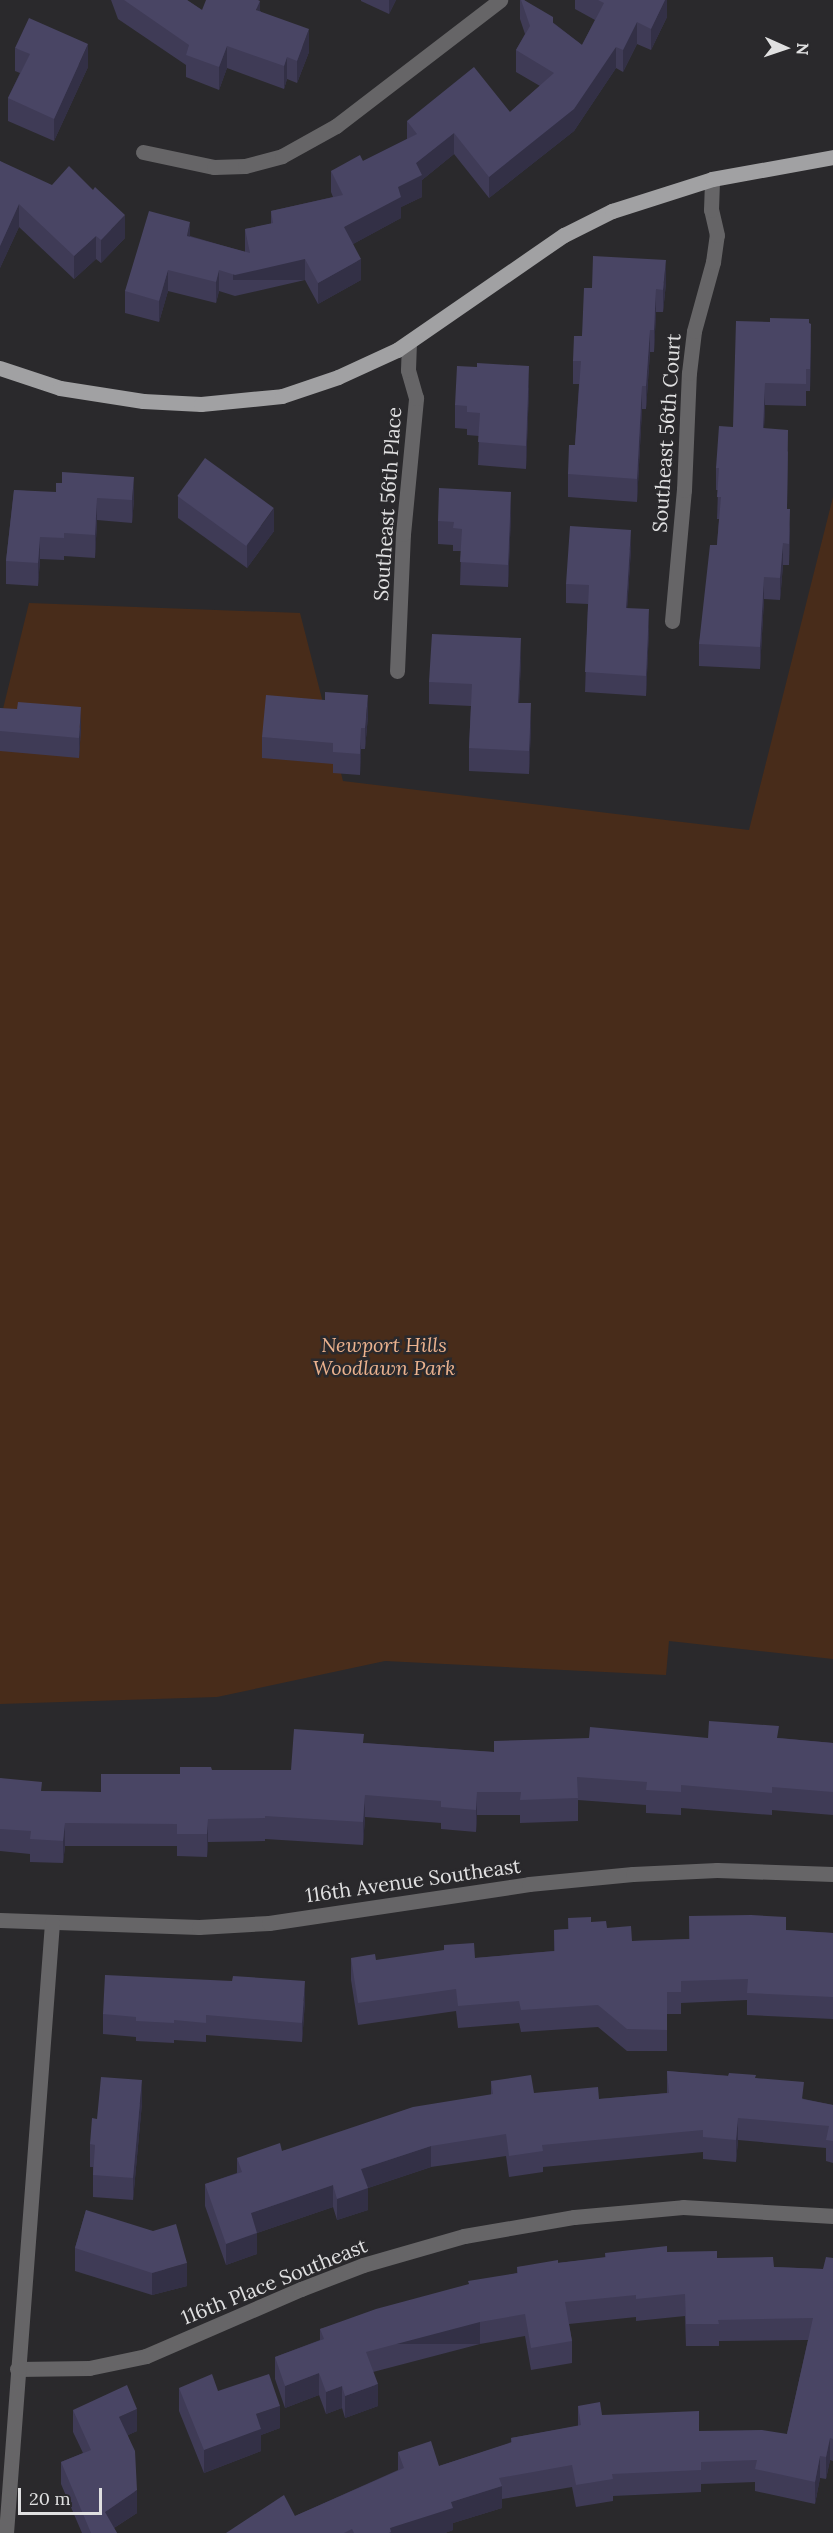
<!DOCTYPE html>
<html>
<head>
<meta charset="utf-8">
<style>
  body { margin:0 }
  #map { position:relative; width:833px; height:2533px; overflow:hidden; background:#2a292c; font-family:Lora,serif }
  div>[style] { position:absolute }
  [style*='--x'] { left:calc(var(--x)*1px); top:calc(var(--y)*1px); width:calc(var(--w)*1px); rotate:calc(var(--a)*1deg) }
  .green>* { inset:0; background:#482c1a }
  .minor>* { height:15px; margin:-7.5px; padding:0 7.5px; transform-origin:7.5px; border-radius:7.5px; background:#666567 }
  .major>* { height:15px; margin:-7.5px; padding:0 7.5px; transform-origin:7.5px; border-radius:7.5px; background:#a1a1a3 }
  .wall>* { inset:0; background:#3f3b56 }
  .shaded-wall>* { inset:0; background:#333046; transform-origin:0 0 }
  .building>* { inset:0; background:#494564; transform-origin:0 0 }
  span { translate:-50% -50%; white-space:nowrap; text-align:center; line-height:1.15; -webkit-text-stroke:5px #2a292c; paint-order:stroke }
  .street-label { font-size:20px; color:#e0e0e1 }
  .park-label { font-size:20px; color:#ebb28e; font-style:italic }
  .north { position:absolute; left:755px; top:18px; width:60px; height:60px; -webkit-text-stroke:4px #2a292c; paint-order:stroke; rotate:93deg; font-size:16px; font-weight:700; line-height:24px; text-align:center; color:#e0e0e1 }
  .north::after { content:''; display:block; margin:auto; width:21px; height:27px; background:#e0e0e1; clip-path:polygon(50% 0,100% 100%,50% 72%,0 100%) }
  .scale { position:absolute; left:18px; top:2488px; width:84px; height:27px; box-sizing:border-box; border:3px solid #e0e0e1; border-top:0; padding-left:8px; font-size:18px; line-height:21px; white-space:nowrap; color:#e0e0e1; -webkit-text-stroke:4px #2a292c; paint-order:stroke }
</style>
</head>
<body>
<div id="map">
  <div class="green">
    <div style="clip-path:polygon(833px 497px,833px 1659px,669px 1641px,666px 1675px,385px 1661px,217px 1697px,0 1704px,0 721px,29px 603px,300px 613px,343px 781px,749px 830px)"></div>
  </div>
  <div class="minor">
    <div style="--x:143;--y:152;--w:73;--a:11.9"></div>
    <div style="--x:214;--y:167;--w:31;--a:-2"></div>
    <div style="--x:245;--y:166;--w:38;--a:-15"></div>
    <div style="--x:282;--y:156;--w:62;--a:-29.1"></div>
    <div style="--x:336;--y:126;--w:207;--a:-37.5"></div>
    <div style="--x:672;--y:621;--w:132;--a:-84.8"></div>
    <div style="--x:684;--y:490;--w:117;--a:-87.6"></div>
    <div style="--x:689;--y:373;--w:42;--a:-83.2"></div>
    <div style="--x:694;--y:331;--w:72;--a:-74.6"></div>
    <div style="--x:713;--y:262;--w:27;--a:-82"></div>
    <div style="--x:717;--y:235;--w:26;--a:-103"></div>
    <div style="--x:711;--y:210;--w:31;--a:-88"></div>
    <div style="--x:397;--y:671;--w:137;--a:-87.5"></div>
    <div style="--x:403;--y:534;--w:137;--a:-84.5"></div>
    <div style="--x:416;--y:398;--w:29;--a:-106"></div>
    <div style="--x:408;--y:370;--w:28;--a:-88"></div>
    <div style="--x:0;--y:1920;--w:199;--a:2"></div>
    <div style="--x:199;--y:1927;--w:70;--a:-3.3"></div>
    <div style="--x:269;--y:1923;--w:263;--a:-8.5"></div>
    <div style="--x:529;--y:1884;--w:104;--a:-5.5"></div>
    <div style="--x:633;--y:1874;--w:84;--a:-2.7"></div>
    <div style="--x:717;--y:1870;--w:116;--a:2"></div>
    <div style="--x:17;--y:2369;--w:72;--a:-0.8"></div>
    <div style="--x:89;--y:2368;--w:58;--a:-11.9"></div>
    <div style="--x:146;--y:2356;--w:169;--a:-23.4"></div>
    <div style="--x:301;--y:2289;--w:66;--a:-21.2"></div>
    <div style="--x:363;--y:2265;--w:105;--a:-16"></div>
    <div style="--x:464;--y:2236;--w:112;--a:-9.8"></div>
    <div style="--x:574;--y:2217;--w:109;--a:-5.2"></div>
    <div style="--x:683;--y:2207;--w:150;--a:3.4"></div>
    <div style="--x:6;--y:2533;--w:612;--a:-85.69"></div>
  </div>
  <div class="major">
    <div style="--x:0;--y:368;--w:63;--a:18.4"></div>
    <div style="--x:60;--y:388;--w:84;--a:8.9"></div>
    <div style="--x:143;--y:401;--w:58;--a:3"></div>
    <div style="--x:201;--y:404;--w:81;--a:-5.6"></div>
    <div style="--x:282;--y:396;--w:59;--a:-18.7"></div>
    <div style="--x:338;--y:377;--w:65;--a:-24.6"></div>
    <div style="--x:397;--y:350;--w:203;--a:-34.6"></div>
    <div style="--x:564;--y:235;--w:54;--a:-26.6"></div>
    <div style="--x:612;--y:211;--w:105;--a:-17.7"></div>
    <div style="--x:712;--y:179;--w:123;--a:-10.3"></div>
  </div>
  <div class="wall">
    <div style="clip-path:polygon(111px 0,187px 0,202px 10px,260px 11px,309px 52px,297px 83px,287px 79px,284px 89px,227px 68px,219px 90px,186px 77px,186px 65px,118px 19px)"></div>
    <div style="clip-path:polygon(361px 0,396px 0,389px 14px,361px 1px)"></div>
    <div style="clip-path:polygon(520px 0,524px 0,582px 45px,595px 20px,575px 9px,575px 0,667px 0,667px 17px,651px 50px,637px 44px,623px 72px,616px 68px,574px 131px,489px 198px,454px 154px,422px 180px,422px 197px,401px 207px,401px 218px,353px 244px,361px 280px,318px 304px,305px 280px,235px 296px,219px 291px,216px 303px,168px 291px,159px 322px,125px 313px,125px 291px,190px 236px,245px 252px,245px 229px,271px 224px,271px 211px,333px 197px,331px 192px,331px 171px,363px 161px,407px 139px,407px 121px,510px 112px,540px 86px,516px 72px,516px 50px,525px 34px,520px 19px)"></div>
    <div style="clip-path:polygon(15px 48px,88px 67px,54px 141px,8px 121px,8px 98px,20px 73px,15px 71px)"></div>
    <div style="clip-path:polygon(0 161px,125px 238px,101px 263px,96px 259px,74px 279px,19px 227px,0 268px)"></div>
    <div style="clip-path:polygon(666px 283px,663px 312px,656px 312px,654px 352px,650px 352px,646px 409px,642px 409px,637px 502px,568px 497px,568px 474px,575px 445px,579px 384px,573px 384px,573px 361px,582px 336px,592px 288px)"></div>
    <div style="clip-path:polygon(809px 323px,811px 346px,810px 391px,806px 391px,806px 406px,765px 405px,764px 428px,788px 452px,787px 509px,790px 531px,789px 565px,783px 565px,780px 600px,764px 599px,760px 669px,699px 666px,699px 644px,717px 545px,719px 519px,717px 519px,718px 490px,716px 490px,716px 468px,733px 427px)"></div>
    <div style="clip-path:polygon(529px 388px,526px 469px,478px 465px,479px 436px,467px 435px,467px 429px,455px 428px,455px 405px)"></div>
    <div style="clip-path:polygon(14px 490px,134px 499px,132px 523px,97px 520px,95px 558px,64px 556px,64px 560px,40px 559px,38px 586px,6px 584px,6px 561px)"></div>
    <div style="clip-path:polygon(178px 496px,274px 531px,247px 568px,178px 518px)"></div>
    <div style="clip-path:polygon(511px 514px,508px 587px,460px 585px,461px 551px,453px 551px,453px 545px,438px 544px,438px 521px)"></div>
    <div style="clip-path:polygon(631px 549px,627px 608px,649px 629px,646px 696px,585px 692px,588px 604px,566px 603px,566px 584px)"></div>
    <div style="clip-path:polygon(521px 661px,519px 703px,531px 726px,529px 774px,469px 771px,469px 748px,471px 706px,429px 704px,429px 682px)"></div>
    <div style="clip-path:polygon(0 708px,81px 728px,79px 758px,0 751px)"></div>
    <div style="clip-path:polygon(368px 716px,365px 749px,361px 749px,360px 775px,333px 773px,333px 764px,262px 758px,262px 737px)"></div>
    <div style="clip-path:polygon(708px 1738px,779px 1738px,833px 1743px,833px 1815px,772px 1810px,772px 1815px,681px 1808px,681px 1815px,646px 1813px,646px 1805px,578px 1800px,578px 1821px,520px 1823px,520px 1815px,477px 1815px,476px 1832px,441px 1829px,441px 1823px,365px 1817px,363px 1845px,265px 1839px,265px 1841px,208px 1842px,207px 1857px,177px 1856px,177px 1846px,65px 1846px,63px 1863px,30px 1862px,30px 1854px,0 1851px,0 1778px,42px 1791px,101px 1792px,180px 1774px,212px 1770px,291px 1770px,364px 1743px,494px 1752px)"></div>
    <div style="clip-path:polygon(689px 1916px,786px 1930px,833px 1933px,833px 2019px,747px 2015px,747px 2000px,681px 2003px,681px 2014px,667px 2014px,667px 2051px,627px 2051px,598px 2027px,521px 2032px,519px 2023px,458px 2028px,456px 2011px,358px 2025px,351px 1980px,351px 1958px,376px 1960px,475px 1958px,554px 1951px,554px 1930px,568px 1929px,568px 1918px,591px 1922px,607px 1928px,632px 1941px,689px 1939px)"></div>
    <div style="clip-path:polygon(305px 2001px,302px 2042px,206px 2035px,206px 2042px,174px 2040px,174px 2043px,136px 2041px,136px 2037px,103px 2034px,103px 2014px)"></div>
    <div style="clip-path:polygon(667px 2071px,756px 2078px,804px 2099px,833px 2105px,833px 2163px,826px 2161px,826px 2148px,738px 2140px,736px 2162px,703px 2159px,703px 2152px,543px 2167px,543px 2172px,509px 2177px,506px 2156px,431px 2167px,368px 2188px,368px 2210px,337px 2220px,333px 2207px,257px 2233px,257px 2254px,226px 2265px,205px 2206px,205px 2184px,237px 2173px,237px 2158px,282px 2151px,491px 2095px,491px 2081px,534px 2093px,599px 2099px,667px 2093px)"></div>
    <div style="clip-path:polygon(142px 2103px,133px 2200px,93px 2197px,93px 2167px,90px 2167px,90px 2144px,97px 2119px)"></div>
    <div style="clip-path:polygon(86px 2210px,187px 2286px,152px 2295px,75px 2271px,75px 2248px)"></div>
    <div style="clip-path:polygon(667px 2252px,774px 2267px,823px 2269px,833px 2258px,833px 2461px,830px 2460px,826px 2479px,820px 2478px,815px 2504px,755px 2491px,755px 2482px,701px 2484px,701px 2492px,613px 2496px,613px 2501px,576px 2507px,572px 2487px,502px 2499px,502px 2508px,453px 2523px,453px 2530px,445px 2533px,226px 2533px,295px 2516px,398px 2470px,398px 2452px,439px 2466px,511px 2443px,511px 2438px,578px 2426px,578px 2406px,602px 2415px,699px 2431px,787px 2434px,808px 2340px,719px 2341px,719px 2346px,686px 2346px,685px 2316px,636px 2321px,636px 2317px,569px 2324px,572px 2341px,572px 2363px,531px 2370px,525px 2336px,480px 2344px,373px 2372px,378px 2406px,345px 2418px,342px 2408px,326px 2414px,319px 2395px,285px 2408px,275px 2379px,275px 2357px,320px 2340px,320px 2329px,517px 2273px,517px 2267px,605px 2258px,605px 2253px)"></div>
    <div style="clip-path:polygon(179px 2388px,218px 2391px,280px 2428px,261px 2435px,261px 2451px,204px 2473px,179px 2411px)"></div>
    <div style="clip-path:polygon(73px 2410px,137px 2431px,128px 2435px,137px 2513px,114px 2528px,117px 2533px,82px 2533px,61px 2484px,61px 2462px,83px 2453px,73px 2432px)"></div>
  </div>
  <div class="shaded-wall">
    <div style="clip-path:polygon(254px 0,260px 1px,260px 23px)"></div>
    <div style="clip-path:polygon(389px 0,396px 0,389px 14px)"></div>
    <div style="clip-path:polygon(665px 0,667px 0,667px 17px,651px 50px,651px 29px)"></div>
    <div style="clip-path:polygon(637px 22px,637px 44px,623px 72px,623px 50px)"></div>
    <div style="clip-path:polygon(309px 29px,309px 52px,297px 83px,297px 61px)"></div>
    <div style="clip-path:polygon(88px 44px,88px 67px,54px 141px,54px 119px)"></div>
    <div style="clip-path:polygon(227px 46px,227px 68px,219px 90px,219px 67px)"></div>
    <div style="clip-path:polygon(616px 47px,616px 68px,574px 131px,489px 198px,489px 177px)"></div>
    <div style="clip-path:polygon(287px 57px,287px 79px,284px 89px,284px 66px)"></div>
    <div style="clip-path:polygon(454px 133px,454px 154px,422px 180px,422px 197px,401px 207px,401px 218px,344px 249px,344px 227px,398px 187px,416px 163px)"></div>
    <div style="clip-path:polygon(19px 204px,19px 227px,0 268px,0 246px)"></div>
    <div style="clip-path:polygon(125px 215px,125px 238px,101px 263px,101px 240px)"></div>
    <div style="clip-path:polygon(190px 222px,190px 243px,187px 236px)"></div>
    <div style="clip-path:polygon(96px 236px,96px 259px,74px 279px,74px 256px)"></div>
    <div style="left:305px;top:259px;width:21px;height:72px;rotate:90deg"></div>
    <div style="clip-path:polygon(361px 259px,361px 280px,318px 304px,318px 283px)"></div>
    <div style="clip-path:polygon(666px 260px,666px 283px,663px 312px,663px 290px)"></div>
    <div style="clip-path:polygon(168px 270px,168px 291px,159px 322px,159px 301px)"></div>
    <div style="clip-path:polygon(219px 270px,219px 291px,216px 303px,216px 282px)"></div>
    <div style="clip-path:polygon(656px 289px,656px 312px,654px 352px,654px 330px)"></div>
    <div style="clip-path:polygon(811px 324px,811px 346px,810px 391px,810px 369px)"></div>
    <div style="clip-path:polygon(650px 330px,650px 352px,646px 409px,646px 386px)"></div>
    <div style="clip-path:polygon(529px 366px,529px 388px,526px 469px,526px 446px)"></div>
    <div style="clip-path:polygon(765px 383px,765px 405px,763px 450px,763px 428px)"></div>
    <div style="clip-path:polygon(642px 386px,642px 409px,637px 502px,637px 479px)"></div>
    <div style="clip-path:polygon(134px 477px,134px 499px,132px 523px,132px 500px)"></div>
    <div style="clip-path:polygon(511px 492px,511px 514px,508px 587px,508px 565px)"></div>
    <div style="clip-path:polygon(97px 498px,97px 520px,95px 558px,95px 535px)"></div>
    <div style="clip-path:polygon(274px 508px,274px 531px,247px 568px,247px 545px)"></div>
    <div style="clip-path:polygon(790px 509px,790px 531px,789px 565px,789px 544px)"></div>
    <div style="clip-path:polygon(631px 530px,631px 549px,626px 627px,626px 608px)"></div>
    <div style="clip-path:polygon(40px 537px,40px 559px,38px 586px,38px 563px)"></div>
    <div style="clip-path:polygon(783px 543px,783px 565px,780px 600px,780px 578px)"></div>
    <div style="clip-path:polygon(764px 577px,764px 599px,760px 669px,760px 647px)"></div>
    <div style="clip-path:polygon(649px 609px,649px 629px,646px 696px,646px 676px)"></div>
    <div style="clip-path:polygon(521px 638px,521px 661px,518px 726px,518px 703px)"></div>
    <div style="clip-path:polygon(368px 695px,368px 716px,365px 749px,365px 728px)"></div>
    <div style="clip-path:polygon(531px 703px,531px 726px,529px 774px,529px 751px)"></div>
    <div style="clip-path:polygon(81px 707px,81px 728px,79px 758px,79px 738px)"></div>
    <div style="clip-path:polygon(361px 728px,361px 749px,360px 775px,360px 754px)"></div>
    <div style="clip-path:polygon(477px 1792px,477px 1815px,476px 1832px,476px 1810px)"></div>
    <div style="clip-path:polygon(365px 1795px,365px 1817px,363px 1845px,363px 1822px)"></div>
    <div style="clip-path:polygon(208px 1819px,208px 1842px,207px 1857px,207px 1834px)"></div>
    <div style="clip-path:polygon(65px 1823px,65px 1846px,63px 1863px,63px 1841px)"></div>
    <div style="clip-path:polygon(305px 1981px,305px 2001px,302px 2042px,302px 2023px)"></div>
    <div style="clip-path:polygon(142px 2080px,142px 2103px,133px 2200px,133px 2178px)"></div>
    <div style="clip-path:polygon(738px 2118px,738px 2140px,736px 2162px,736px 2140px)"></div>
    <div style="clip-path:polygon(431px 2146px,431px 2167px,368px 2188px,368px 2210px,337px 2220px,337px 2199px,361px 2169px)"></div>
    <div style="clip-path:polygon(333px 2185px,333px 2207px,257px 2233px,257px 2254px,226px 2265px,226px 2244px,251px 2213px)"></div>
    <div style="clip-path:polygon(187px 2263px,187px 2286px,152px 2295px,152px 2273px)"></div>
    <div style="left:480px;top:2322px;width:22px;height:118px;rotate:90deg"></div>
    <div style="clip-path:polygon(319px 2373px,319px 2395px,285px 2408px,285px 2386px)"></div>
    <div style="clip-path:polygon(378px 2384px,378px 2406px,345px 2418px,345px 2396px)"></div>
    <div style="clip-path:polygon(342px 2386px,342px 2408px,326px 2414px,326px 2392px)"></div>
    <div style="clip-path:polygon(280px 2406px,280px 2428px,261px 2435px,261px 2451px,204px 2473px,204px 2450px,256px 2414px)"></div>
    <div style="clip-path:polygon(137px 2409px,137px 2431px,119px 2439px,119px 2417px)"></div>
    <div style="clip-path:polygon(830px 2438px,830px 2460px,826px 2479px,826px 2457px)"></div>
    <div style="clip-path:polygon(820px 2456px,820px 2478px,815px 2504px,815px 2482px)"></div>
    <div style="clip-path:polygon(502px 2486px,502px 2508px,453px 2523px,453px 2530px,445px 2533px,389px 2533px,390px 2528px,451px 2502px)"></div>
    <div style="clip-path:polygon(137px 2490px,137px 2513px,106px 2533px,105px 2512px)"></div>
  </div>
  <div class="building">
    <div style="clip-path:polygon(124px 0,187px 0,202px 10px,206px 0,258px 0,260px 1px,256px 10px,309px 29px,297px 61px,287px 57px,284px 66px,227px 46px,219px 67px,186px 55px,189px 45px)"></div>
    <div style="clip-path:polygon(521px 0,524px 0,553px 17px,553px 23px,582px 45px,604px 3px,598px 0,665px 0,651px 29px,637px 22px,623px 50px,616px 47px,574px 109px,489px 177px,454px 133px,416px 163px,422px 175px,398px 187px,401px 197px,344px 227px,361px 259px,318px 283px,305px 259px,235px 275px,219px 270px,216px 282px,168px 270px,159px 301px,125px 291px,149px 211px,190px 222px,187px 236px,250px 253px,245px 229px,273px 223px,271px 211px,343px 195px,331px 171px,360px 155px,363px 161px,417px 134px,407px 121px,474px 67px,510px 112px,554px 73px,516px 50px,530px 26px)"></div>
    <div style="clip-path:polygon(29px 18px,88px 44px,54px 119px,8px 98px,30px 54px,15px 48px)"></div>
    <div style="clip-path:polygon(0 161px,52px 185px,69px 166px,93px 190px,95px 187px,125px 215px,101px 240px,96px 236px,74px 256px,19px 204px,0 246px)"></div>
    <div style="clip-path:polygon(593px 256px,666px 260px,663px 290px,656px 289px,654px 330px,650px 330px,646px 386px,642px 386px,637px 479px,568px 474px,569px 445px,575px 445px,581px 361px,573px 361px,574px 336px,582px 336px,584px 288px,592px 288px)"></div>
    <div style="clip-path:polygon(770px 318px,809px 319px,809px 323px,811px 324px,810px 369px,806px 369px,806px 384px,765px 383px,763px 428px,788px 430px,787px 509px,790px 509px,789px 544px,783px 543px,780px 578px,764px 577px,760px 647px,699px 644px,710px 545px,717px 545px,721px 497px,717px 497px,719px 468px,716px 468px,719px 426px,733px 427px,736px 321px,770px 322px)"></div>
    <div style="clip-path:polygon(477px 363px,529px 366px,526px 446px,478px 442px,480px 413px,467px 412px,467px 406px,455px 405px,457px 366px,477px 367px)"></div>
    <div style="left:205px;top:458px;width:85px;height:47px;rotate:36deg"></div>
    <div style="clip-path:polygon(62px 472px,134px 477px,132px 500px,97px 498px,95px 535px,64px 533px,64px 538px,40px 537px,38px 563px,6px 561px,14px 490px,56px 492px,56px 483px,62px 483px)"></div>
    <div style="clip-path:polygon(439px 488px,511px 492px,508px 565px,460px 562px,462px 529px,453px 528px,454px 522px,438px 521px)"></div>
    <div style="clip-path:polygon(570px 526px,631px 530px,626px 608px,649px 609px,646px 676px,585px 672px,589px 585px,566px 584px)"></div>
    <div style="clip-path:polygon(432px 634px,521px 638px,518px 703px,531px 703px,529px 751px,469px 748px,472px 684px,429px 682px)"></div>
    <div style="clip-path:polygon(325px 692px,368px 695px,365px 728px,361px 728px,360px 754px,333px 752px,333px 743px,262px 737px,266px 695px,325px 700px)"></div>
    <div style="clip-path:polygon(18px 702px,81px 707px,79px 738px,0 731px,0 708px,17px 709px)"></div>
    <div style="clip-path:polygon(709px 1721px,779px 1726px,777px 1738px,833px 1743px,833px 1792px,772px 1787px,772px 1793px,681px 1785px,681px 1792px,646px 1790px,647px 1782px,577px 1777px,578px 1798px,520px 1800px,521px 1792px,477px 1792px,476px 1810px,441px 1807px,441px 1801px,365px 1795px,363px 1822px,265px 1816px,265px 1818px,208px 1819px,207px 1834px,177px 1834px,177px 1824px,65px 1823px,63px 1841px,30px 1839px,31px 1831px,0 1829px,0 1778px,42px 1782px,41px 1791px,101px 1792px,101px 1774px,180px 1774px,180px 1767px,211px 1767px,212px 1770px,291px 1770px,294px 1729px,364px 1734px,363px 1743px,494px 1752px,494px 1741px,589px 1738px,590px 1727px,708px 1738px)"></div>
    <div style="clip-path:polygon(751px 1915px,786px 1917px,786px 1930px,833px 1933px,833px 1997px,747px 1993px,748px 1979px,681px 1981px,681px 1992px,667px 1992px,667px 2030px,627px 2029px,598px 2005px,521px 2010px,519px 2001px,458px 2006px,456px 1989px,358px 2003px,351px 1958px,375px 1954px,376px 1960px,444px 1950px,444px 1945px,474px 1943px,475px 1958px,555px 1951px,554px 1930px,569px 1929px,568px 1918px,591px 1917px,591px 1922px,606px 1921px,607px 1928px,631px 1926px,632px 1941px,690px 1939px,689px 1916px)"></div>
    <div style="clip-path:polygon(105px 1975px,232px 1981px,233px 1976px,305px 1981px,302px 2023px,206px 2015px,206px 2023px,174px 2020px,174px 2023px,136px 2021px,136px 2017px,103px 2014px)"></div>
    <div style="clip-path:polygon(667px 2071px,728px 2076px,729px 2073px,756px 2075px,755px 2078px,804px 2082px,802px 2099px,833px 2105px,833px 2141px,826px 2140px,829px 2126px,738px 2118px,736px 2140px,703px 2137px,703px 2130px,542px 2145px,543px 2151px,509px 2156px,506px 2134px,431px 2146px,361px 2169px,368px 2188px,337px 2199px,333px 2185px,251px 2213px,257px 2233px,226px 2244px,205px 2184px,242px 2172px,237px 2158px,280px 2143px,282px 2151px,413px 2107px,493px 2094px,491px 2081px,531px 2075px,534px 2093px,598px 2087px,599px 2099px,669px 2093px)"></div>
    <div style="clip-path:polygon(101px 2077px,142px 2080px,133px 2178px,93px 2175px,95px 2145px,90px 2144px,92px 2118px,97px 2119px)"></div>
    <div style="clip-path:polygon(86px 2210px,153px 2231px,176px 2224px,187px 2263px,152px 2273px,75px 2248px)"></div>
    <div style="clip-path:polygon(667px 2246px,667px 2252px,717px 2251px,717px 2258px,773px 2257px,774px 2267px,823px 2269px,826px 2257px,833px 2258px,833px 2439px,830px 2438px,826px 2457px,820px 2456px,815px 2482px,755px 2469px,757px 2460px,701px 2462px,701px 2470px,612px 2474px,613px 2479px,576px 2485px,572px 2465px,499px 2478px,502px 2486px,451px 2502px,453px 2508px,390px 2528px,391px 2532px,389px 2533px,354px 2533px,352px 2529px,344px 2533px,226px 2533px,284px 2495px,295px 2516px,404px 2468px,398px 2452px,431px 2441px,439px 2466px,512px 2442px,511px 2438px,581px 2425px,578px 2406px,600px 2402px,602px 2415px,699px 2411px,699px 2431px,762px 2430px,787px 2434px,813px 2318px,718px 2320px,719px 2324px,686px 2324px,685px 2294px,636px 2299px,636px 2295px,565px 2302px,572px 2341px,531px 2348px,525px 2314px,480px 2322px,366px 2352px,378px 2384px,345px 2396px,342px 2386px,326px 2392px,319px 2373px,285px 2386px,275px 2357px,324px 2339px,320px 2329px,376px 2309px,469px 2284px,468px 2281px,518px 2273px,517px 2267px,558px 2260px,558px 2263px,606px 2257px,605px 2253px)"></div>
    <div style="clip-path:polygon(212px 2374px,218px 2391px,269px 2374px,280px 2406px,256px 2414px,261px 2429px,204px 2450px,179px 2388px)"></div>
    <div style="clip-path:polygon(127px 2385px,137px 2409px,119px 2417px,135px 2451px,137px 2490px,105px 2512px,117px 2533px,91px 2533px,61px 2462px,91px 2450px,73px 2410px)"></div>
  </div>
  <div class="street-label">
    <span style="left:666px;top:433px;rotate:-86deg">Southeast 56th Court</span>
    <span style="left:387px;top:504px;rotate:-86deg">Southeast 56th Place</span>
    <span style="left:413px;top:1880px;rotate:-8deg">116th Avenue Southeast</span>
    <span style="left:274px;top:2281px;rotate:-22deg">116th Place Southeast</span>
  </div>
  <div class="park-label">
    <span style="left:384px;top:1356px">Newport Hills<br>Woodlawn Park</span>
  </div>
  <div class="north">N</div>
  <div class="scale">20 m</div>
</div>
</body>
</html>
